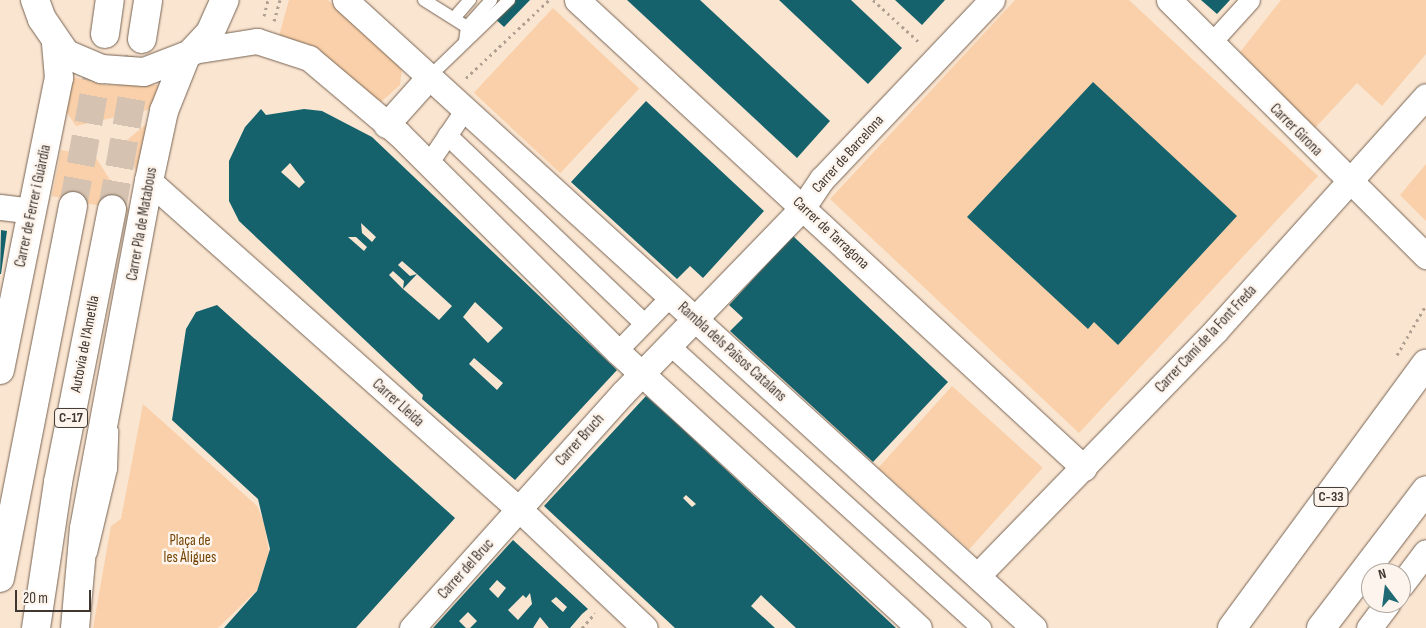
<!DOCTYPE html>
<html>
<head>
<meta charset="utf-8">
<style>
  body { margin:0 }
  #map { position:relative; width:1426px; height:628px; overflow:hidden; background:#fae5d1; font-family:"Sofia Sans Condensed",sans-serif }
  div>[style] { position:absolute }
  [style*='--x'] { left:calc(var(--x)*1px); top:calc(var(--y)*1px); width:calc(var(--w)*1px); rotate:calc(var(--a)*1deg) }
  .green>* { inset:0; background:#f9d0a9; transform-origin:0 0 }
  .building>* { inset:0; background:#15626c }
  .motorway-tunnel>* { height:28px; margin-top:-14px; transform-origin:0; background:repeating-linear-gradient(90deg,#d5c2b1 0 28px,transparent 0 42px) }
  .path>* { height:3px; margin-top:-1.5px; transform-origin:0; background:repeating-linear-gradient(90deg,#b0a091 0 2.5px,transparent 0 6.5px) }
  .roads { filter:drop-shadow(0 0 1px #766352) drop-shadow(0 0 1px #766352) }
  .service>* { height:12px; margin:-6px; padding:0 6px; transform-origin:6px; border-radius:6px; background:#fff }
  .pedestrian>* { height:19px; margin:-9.5px; padding:0 9.5px; transform-origin:9.5px; border-radius:9.5px; background:#fff }
  .minor>* { height:25px; margin:-12.5px; padding:0 12.5px; transform-origin:12.5px; border-radius:12.5px; background:#fff }
  .secondary>* { height:28px; margin:-14px; padding:0 14px; transform-origin:14px; border-radius:14px; background:#fff }
  .motorway>* { height:28px; margin:-14px; padding:0 14px; transform-origin:14px; border-radius:14px; background:#fff }
  span { translate:-50% -50%; white-space:nowrap; text-align:center; line-height:1.15; -webkit-text-stroke:5px #fdf5ed; paint-order:stroke }
  .shield-label span { padding:1px 4px; background:#fdf5ed; border:1px solid; border-radius:4px; -webkit-text-stroke-width:0 }
  .shield-label { font-size:14px; color:#403830; font-weight:700 }
  .street-label { font-size:15px; color:#403830 }
  .park-label { font-size:15px; color:#734302 }
  .north { position:absolute; left:1361px; top:563px; width:50px; height:50px; box-sizing:border-box; background:#fdf5ed; border:1px solid #b1a9a1; border-radius:50%; rotate:345deg; font-size:14px; font-weight:700; line-height:20px; text-align:center; color:#403830 }
  .north::after { content:''; display:block; margin:auto; width:18px; height:22px; background:#1f6973; clip-path:polygon(50% 0,100% 100%,50% 72%,0 100%) }
  .scale { position:absolute; left:15px; top:590px; width:76px; height:22px; box-sizing:border-box; border:2px solid #403830; border-top:0; padding-left:6px; font-size:15px; line-height:18px; white-space:nowrap; color:#403830; -webkit-text-stroke:4px #fdf5ed; paint-order:stroke }
</style>
</head>
<body>
<div id="map">
  <div class="green">
    <div style="clip-path:polygon(289px 0,328px 0,402px 68px,400px 85px,381px 102px,375px 102px,279px 36px)"></div>
    <div style="clip-path:polygon(1015px 0,1129px 0,1318px 176px,1079px 433px,830px 199px)"></div>
    <div style="clip-path:polygon(1281px 0,1426px 0,1426px 54px,1382px 106px,1357px 83px,1315px 128px,1240px 52px)"></div>
    <div style="left:553px;top:8px;width:118px;height:116px;rotate:43deg"></div>
    <div style="clip-path:polygon(74px 77px,105px 85px,161px 85px,156px 108px,76px 126px,66px 111px)"></div>
    <div style="clip-path:polygon(151px 120px,140px 185px,126px 141px)"></div>
    <div style="clip-path:polygon(61px 150px,95px 156px,130px 212px,52px 196px)"></div>
    <div style="clip-path:polygon(1426px 164px,1426px 221px,1400px 195px)"></div>
    <div style="left:952px;top:386px;width:122px;height:110px;rotate:42deg"></div>
    <div style="clip-path:polygon(143px 404px,257px 506px,264px 522px,269px 552px,257px 590px,218px 628px,93px 628px,111px 526px,121px 519px)"></div>
  </div>
  <div class="building">
    <div style="clip-path:polygon(505px 0,530px 0,504px 27px,491px 15px)"></div>
    <div style="clip-path:polygon(627px 0,700px 0,830px 121px,797px 158px)"></div>
    <div style="clip-path:polygon(779px 0,851px 0,902px 48px,868px 84px)"></div>
    <div style="clip-path:polygon(895px 0,945px 0,922px 25px)"></div>
    <div style="clip-path:polygon(1201px 0,1230px 0,1217px 14px)"></div>
    <div style="clip-path:polygon(1093px 82px,1237px 216px,1118px 345px,1094px 322px,1088px 329px,967px 217px)"></div>
    <div style="clip-path:polygon(646px 101px,764px 211px,703px 278px,690px 266px,677px 279px,571px 182px)"></div>
    <div style="clip-path:polygon(evenodd,261px 109px,266px 115px,304px 109px,322px 111px,372px 137px,617px 370px,515px 480px,422px 399px,423px 395px,239px 221px,229px 201px,229px 161px,245px 127px,261px 109px,290px 163px,305px 182px,299px 188px,281px 172px,290px 163px,261px 109px,361px 223px,376px 237px,372px 242px,362px 233px,361px 223px,261px 109px,348px 237px,356px 237px,367px 247px,364px 251px,348px 237px,261px 109px,402px 261px,417px 274px,410px 276px,398px 265px,402px 261px,261px 109px,393px 271px,404px 281px,403px 289px,389px 275px,393px 271px,261px 109px,417px 274px,452px 306px,439px 320px,403px 289px,417px 274px,261px 109px,475px 302px,503px 328px,488px 343px,463px 317px,475px 302px,261px 109px,474px 358px,503px 383px,497px 390px,469px 364px,474px 358px)"></div>
    <div style="clip-path:polygon(1px 230px,7px 231px,1px 274px,0 274px)"></div>
    <div style="clip-path:polygon(793px 236px,948px 382px,873px 462px,730px 331px,743px 318px,729px 305px)"></div>
    <div style="clip-path:polygon(217px 305px,455px 518px,356px 628px,224px 628px,257px 591px,270px 549px,258px 499px,172px 420px,186px 329px,196px 312px)"></div>
    <div style="clip-path:polygon(evenodd,646px 396px,676px 423px,896px 628px,796px 628px,761px 595px,751px 606px,775px 628px,675px 628px,544px 506px,646px 396px,686px 495px,696px 504px,692px 507px,683px 498px,686px 495px)"></div>
    <div style="clip-path:polygon(evenodd,513px 540px,588px 609px,582px 614px,570px 628px,549px 628px,540px 617px,533px 628px,470px 628px,477px 621px,468px 612px,459px 621px,466px 628px,433px 628px,513px 540px,497px 580px,506px 588px,498px 598px,489px 589px,497px 580px,513px 540px,530px 593px,532px 604px,518px 620px,508px 610px,523px 595px,526px 598px,530px 593px,513px 540px,556px 597px,567px 607px,563px 612px,551px 601px,556px 597px)"></div>
  </div>
  <div class="motorway-tunnel">
    <div style="--x:73;--y:206;--w:175;--a:-79.5"></div>
    <div style="--x:112;--y:209;--w:173;--a:-80"></div>
  </div>
  <div class="path">
    <div style="--x:873;--y:0;--w:62;--a:42.4"></div>
    <div style="--x:264;--y:16;--w:16;--a:-76"></div>
    <div style="--x:274;--y:21;--w:22;--a:-74"></div>
    <div style="--x:466;--y:78;--w:114;--a:-43.2"></div>
    <div style="--x:1397;--y:355;--w:58;--a:-59.9"></div>
    <div style="--x:582;--y:628;--w:20;--a:-49"></div>
  </div>
  <div class="roads">
    <div class="service">
      <div style="--x:424;--y:0;--w:51;--a:32.1"></div>
      <div style="--x:467;--y:27;--w:15;--a:98"></div>
      <div style="--x:455;--y:17;--w:23;--a:-49"></div>
      <div style="--x:467;--y:27;--w:36;--a:-48"></div>
      <div style="--x:429;--y:77;--w:111;--a:-43.9"></div>
      <div style="--x:91;--y:553;--w:86;--a:-76.6"></div>
      <div style="--x:111;--y:469;--w:38;--a:-88"></div>
    </div>
    <div class="pedestrian">
      <div style="--x:1211;--y:43;--w:58;--a:-47.8"></div>
      <div style="--x:447;--y:135;--w:272;--a:43.7"></div>
      <div style="--x:434;--y:155;--w:45;--a:-56"></div>
      <div style="--x:626;--y:342;--w:52;--a:-45.8"></div>
      <div style="--x:677;--y:352;--w:411;--a:42.2"></div>
    </div>
    <div class="minor">
      <div style="--x:345;--y:0;--w:932;--a:42.35"></div>
      <div style="--x:577;--y:0;--w:690;--a:42.71"></div>
      <div style="--x:1169;--y:0;--w:363;--a:44.9"></div>
      <div style="--x:193;--y:51;--w:65;--a:-8.9"></div>
      <div style="--x:257;--y:41;--w:55;--a:18.1"></div>
      <div style="--x:309;--y:58;--w:118;--a:40.2"></div>
      <div style="--x:399;--y:134;--w:309;--a:44.9"></div>
      <div style="--x:618;--y:352;--w:408;--a:42.5"></div>
      <div style="--x:386;--y:125;--w:64;--a:-48.1"></div>
      <div style="--x:149;--y:181;--w:494;--a:41.6"></div>
      <div style="--x:519;--y:509;--w:173;--a:43.4"></div>
      <div style="--x:0;--y:207;--w:32;--a:7"></div>
      <div style="--x:979;--y:574;--w:340;--a:-45.8"></div>
      <div style="--x:1216;--y:330;--w:314;--a:-48.1"></div>
      <div style="--x:1401;--y:585;--w:41;--a:-52.9"></div>
      <div style="--x:412;--y:628;--w:316;--a:-48.1"></div>
      <div style="--x:623;--y:393;--w:259;--a:-45.9"></div>
      <div style="--x:803;--y:207;--w:34;--a:-56"></div>
      <div style="--x:822;--y:179;--w:247;--a:-46.5"></div>
      <div style="--x:1369;--y:628;--w:31;--a:-53"></div>
    </div>
    <div class="secondary">
      <div style="--x:35;--y:0;--w:20;--a:70"></div>
      <div style="--x:42;--y:19;--w:42;--a:55.6"></div>
      <div style="--x:66;--y:54;--w:39;--a:23"></div>
      <div style="--x:102;--y:69;--w:42;--a:4.1"></div>
      <div style="--x:144;--y:72;--w:45;--a:-20.9"></div>
      <div style="--x:193;--y:51;--w:25;--a:-47"></div>
      <div style="--x:210;--y:33;--w:36;--a:-66"></div>
      <div style="--x:0;--y:370;--w:298;--a:-78.6"></div>
      <div style="--x:59;--y:78;--w:35;--a:-95"></div>
      <div style="--x:75;--y:628;--w:100;--a:-84.9"></div>
      <div style="--x:84;--y:528;--w:353;--a:-79.4"></div>
      <div style="--x:149;--y:181;--w:72;--a:-77.9"></div>
      <div style="--x:164;--y:111;--w:59;--a:-68.2"></div>
    </div>
    <div class="motorway">
      <div style="--x:105;--y:34;--w:34;--a:-82"></div>
      <div style="--x:142;--y:39;--w:39;--a:-81"></div>
      <div style="--x:0;--y:578;--w:379;--a:-78.9"></div>
      <div style="--x:36;--y:628;--w:148;--a:-81.4"></div>
      <div style="--x:58;--y:482;--w:278;--a:-78.8"></div>
      <div style="--x:1232;--y:628;--w:328;--a:-53.7"></div>
      <div style="--x:1321;--y:628;--w:173;--a:-52.7"></div>
    </div>
  </div>
  <div class="shield-label">
    <span style="left:71px;top:418px">C-17</span>
    <span style="left:1331px;top:497px">C-33</span>
  </div>
  <div class="street-label">
    <span style="left:1296px;top:130px;rotate:45deg">Carrer Girona</span>
    <span style="left:848px;top:154px;rotate:-48deg">Carrer de Barcelona</span>
    <span style="left:33px;top:206px;rotate:-78deg">Carrer de Ferrer i Guàrdia</span>
    <span style="left:142px;top:224px;rotate:-80deg">Carrer Pla de Matabous</span>
    <span style="left:831px;top:233px;rotate:43deg">Carrer de Tarragona</span>
    <span style="left:1206px;top:339px;rotate:-47deg">Carrer Camí de la Font Freda</span>
    <span style="left:85px;top:344px;rotate:-79deg">Autovia de l'Ametlla</span>
    <span style="left:732px;top:352px;rotate:42deg">Rambla dels Països Catalans</span>
    <span style="left:398px;top:403px;rotate:42deg">Carrer Lleida</span>
    <span style="left:580px;top:440px;rotate:-48deg">Carrer Bruch</span>
    <span style="left:466px;top:569px;rotate:-48deg">Carrer del Bruc</span>
  </div>
  <div class="park-label">
    <span style="left:190px;top:549px">Plaça de<br>les Àligues</span>
  </div>
  <div class="north">N</div>
  <div class="scale">20 m</div>
</div>
</body>
</html>
